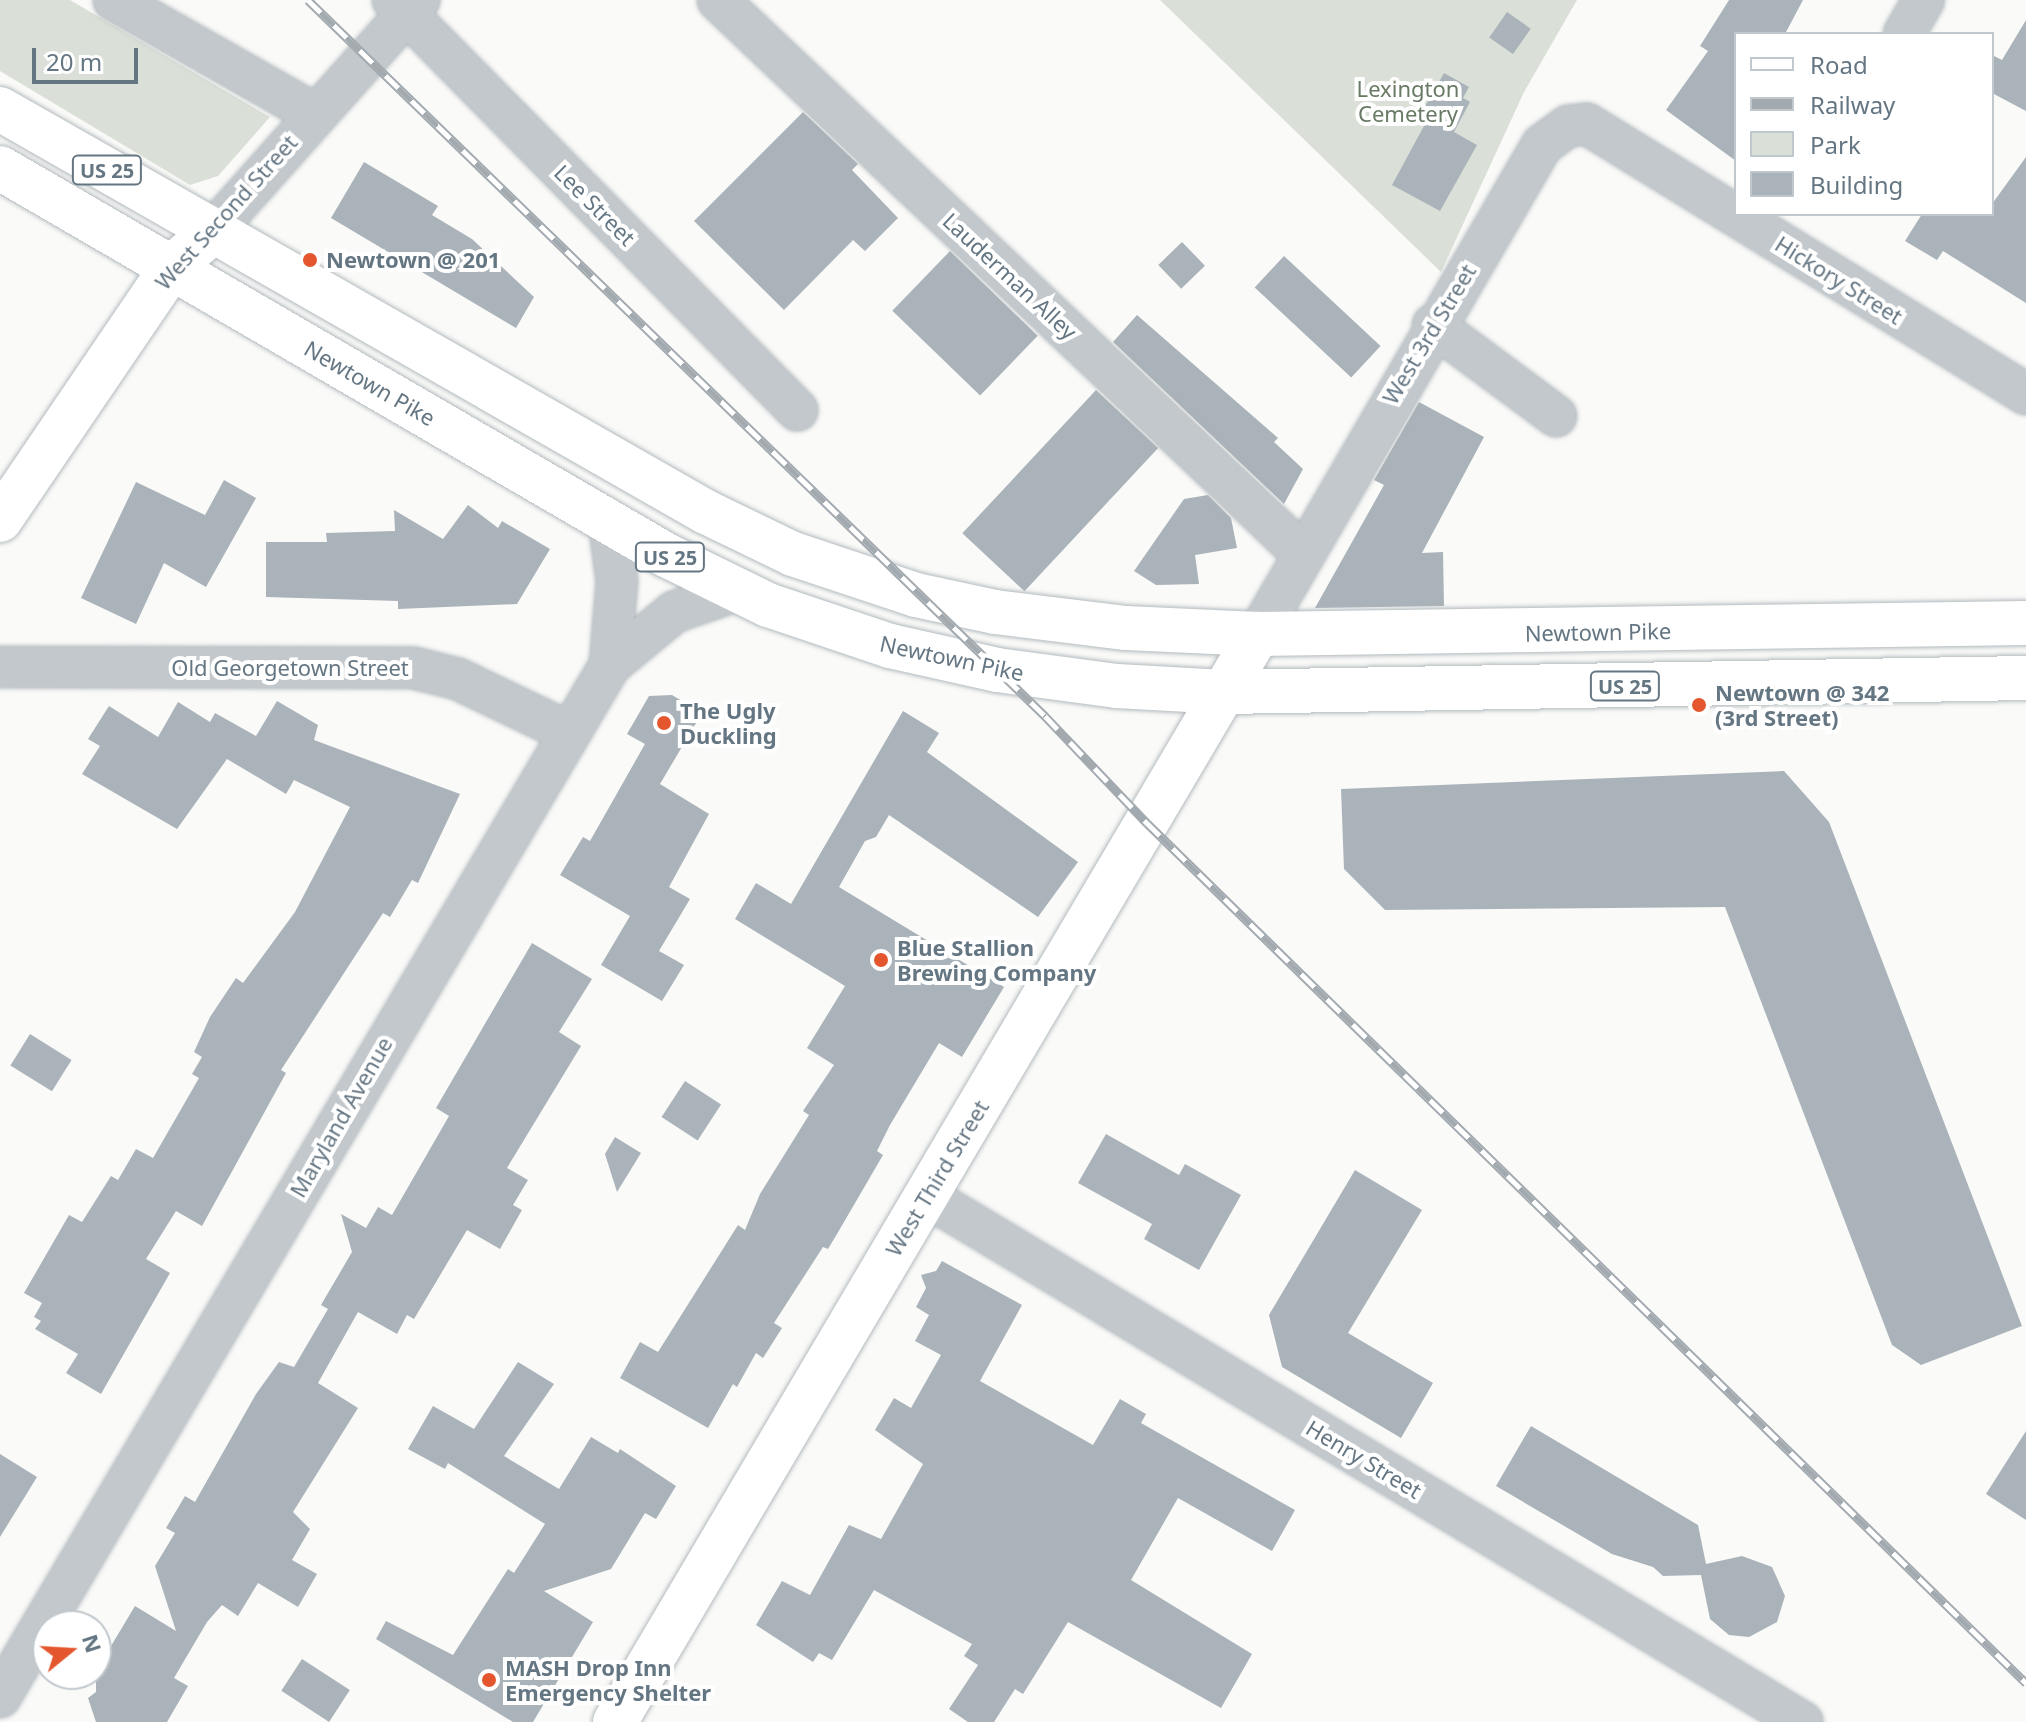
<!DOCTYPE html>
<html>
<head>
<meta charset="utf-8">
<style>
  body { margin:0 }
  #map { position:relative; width:2026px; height:1722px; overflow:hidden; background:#fafaf8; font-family:"Noto Sans",sans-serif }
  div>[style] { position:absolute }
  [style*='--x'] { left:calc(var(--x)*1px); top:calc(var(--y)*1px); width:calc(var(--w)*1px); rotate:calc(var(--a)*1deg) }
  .green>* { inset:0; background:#dadfd7 }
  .building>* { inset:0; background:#aab3b9; transform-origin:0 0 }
  .roads { filter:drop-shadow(0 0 2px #b3babf) drop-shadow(0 0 2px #b3babf) }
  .street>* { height:40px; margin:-20px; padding:0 20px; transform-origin:20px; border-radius:20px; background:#c3c8cc }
  .secondary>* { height:44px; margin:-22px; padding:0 22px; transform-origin:22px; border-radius:22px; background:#fff }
  .primary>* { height:44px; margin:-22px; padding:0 22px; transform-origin:22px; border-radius:22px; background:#fff }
  .rail>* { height:9px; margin-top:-4.5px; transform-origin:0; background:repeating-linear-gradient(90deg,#fff 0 18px,#a2aab0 0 36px); box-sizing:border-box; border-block:2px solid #a2aab0 }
  .dots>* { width:22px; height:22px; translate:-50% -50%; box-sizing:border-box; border:4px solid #fff; border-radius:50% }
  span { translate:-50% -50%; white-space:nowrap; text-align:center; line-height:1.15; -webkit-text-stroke:8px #fff; paint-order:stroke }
  .shield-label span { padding:2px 6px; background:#fff; border:2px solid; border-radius:6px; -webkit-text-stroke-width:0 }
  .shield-label { font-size:20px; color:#657683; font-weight:700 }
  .park-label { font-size:22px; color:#687a64 }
  .street-label { font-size:22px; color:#657683 }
  .poi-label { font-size:22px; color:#657683; font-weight:700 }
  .left { translate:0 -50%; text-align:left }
  .legend { position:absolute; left:1734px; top:32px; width:260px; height:184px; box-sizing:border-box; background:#fff; border:2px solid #c1c8cd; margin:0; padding:10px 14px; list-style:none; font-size:24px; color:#657683 }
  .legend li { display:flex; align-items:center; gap:16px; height:40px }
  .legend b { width:40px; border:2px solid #c1c8cd }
  .north { position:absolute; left:32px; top:1610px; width:80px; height:80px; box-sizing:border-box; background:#fff; border:2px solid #c1c8cd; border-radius:50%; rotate:72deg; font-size:22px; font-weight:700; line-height:32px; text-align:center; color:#657683 }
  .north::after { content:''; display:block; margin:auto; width:28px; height:36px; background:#e4572e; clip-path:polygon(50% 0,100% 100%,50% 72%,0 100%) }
  .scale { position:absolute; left:32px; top:48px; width:106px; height:36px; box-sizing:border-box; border:4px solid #657683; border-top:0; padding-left:10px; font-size:24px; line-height:28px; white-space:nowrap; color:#657683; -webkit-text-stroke:6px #fff; paint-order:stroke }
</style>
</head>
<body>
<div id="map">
  <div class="green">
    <div style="clip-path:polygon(0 0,70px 0,270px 117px,218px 176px,190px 185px,0 71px)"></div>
    <div style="clip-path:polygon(1160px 0,1577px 0,1524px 92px,1441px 272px)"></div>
  </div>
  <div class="building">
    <div style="clip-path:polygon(1729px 0,1803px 0,1785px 34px,1736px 34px,1736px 161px,1666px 110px,1708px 51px,1700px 46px)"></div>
    <div style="left:1507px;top:12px;width:29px;height:31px;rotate:35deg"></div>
    <div style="clip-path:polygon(2026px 20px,2026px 111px,1992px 93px,1992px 55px,2002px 60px)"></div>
    <div style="clip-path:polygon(1444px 73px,1469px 87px,1463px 98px,1470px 102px,1454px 132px,1477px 145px,1440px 211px,1392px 185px,1424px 126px,1416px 122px)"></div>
    <div style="clip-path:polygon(803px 112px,858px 164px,852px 170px,898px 218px,865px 251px,853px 240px,784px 310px,694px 221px)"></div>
    <div style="clip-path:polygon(2026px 157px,2026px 303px,1943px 251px,1937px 260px,1905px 241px,1922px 214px,1992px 214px,1992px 204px)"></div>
    <div style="clip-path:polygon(364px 162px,438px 206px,432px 215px,472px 239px,534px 297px,516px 328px,331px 218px)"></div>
    <div style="left:1182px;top:242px;width:33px;height:33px;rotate:46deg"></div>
    <div style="left:950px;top:251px;width:122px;height:83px;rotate:44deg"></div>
    <div style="left:1284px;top:256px;width:132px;height:43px;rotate:43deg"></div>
    <div style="clip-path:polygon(1137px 315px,1278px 438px,1274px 442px,1303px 469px,1284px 504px,1113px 342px)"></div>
    <div style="left:1096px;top:390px;width:85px;height:196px;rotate:43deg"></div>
    <div style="clip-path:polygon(1419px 402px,1484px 437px,1422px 553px,1443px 552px,1444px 606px,1315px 608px,1384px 485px,1374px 480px)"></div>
    <div style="clip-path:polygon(224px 480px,256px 498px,206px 587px,164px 563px,136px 624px,81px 598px,136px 482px,205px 515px)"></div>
    <div style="clip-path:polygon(1208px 495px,1231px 518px,1237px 548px,1195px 555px,1199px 584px,1156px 585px,1134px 571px,1184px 499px)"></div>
    <div style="clip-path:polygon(468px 505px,498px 528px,502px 521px,550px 549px,517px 604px,398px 609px,398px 601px,266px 597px,266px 542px,327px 542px,326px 533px,395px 531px,394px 510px,443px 539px)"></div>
    <div style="clip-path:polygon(672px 695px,702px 713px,660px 784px,709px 814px,669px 887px,690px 899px,659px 951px,684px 965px,662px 1001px,601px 965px,630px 916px,560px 875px,583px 837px,590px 841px,645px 744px,627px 734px,649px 696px)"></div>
    <div style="clip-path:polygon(277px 701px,318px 725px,314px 740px,460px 794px,418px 883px,412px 880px,390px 917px,383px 913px,281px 1070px,286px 1073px,202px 1226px,176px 1211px,146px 1259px,170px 1273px,101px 1394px,66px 1373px,78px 1354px,35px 1329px,41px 1321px,34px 1317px,42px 1303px,24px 1293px,69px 1215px,82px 1222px,111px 1176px,118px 1180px,136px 1149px,153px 1158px,199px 1078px,192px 1074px,202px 1057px,194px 1052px,210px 1017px,236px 978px,243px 983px,295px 912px,350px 807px,294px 780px,286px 794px,227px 759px,177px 829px,82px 774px,100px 746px,88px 739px,109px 706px,158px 737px,178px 702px,210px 722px,215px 713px,256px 736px)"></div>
    <div style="clip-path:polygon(903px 711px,939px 733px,927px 752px,1078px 862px,1038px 917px,889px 815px,876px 837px,865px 841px,839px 887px,1004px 987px,962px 1057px,939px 1043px,890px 1125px,877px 1151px,883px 1155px,837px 1234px,828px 1249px,823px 1247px,774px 1323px,782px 1328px,763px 1358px,756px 1353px,737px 1387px,733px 1384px,708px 1428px,620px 1378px,640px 1342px,658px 1352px,738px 1225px,745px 1230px,760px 1194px,809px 1115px,803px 1111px,834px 1065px,807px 1048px,845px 986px,735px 919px,756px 883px,791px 904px)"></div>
    <div style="clip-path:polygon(1784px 771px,1829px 822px,2022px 1326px,1921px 1365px,1892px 1345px,1725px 907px,1385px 910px,1344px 869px,1341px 789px)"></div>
    <div style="clip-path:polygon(532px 943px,592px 979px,559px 1032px,581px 1046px,507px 1168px,528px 1180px,513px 1205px,522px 1210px,500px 1249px,467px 1230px,414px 1319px,407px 1315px,397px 1334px,358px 1312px,318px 1383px,358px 1408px,293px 1512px,310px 1529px,292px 1560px,317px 1574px,298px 1607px,258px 1583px,238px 1616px,222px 1605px,207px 1622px,174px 1678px,188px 1686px,167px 1722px,96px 1722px,88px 1698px,96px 1692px,96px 1671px,135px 1606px,176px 1631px,155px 1566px,175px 1533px,166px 1528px,185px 1496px,195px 1502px,256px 1394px,279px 1362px,294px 1367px,328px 1309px,321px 1305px,352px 1252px,341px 1214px,366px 1228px,378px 1207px,392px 1215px,449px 1116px,436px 1108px)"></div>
    <div style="left:30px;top:1034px;width:49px;height:37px;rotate:32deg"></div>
    <div style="left:685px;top:1081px;width:43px;height:43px;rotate:33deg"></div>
    <div style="clip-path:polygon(1106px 1134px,1179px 1175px,1185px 1164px,1241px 1195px,1199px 1270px,1144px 1239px,1152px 1224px,1078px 1183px)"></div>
    <div style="clip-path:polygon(615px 1137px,641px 1153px,617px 1192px,605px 1154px)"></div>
    <div style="clip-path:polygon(1355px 1170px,1422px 1210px,1348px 1333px,1433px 1383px,1401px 1438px,1282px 1367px,1269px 1315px)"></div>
    <div style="clip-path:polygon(942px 1261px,1022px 1305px,980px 1381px,1093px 1445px,1120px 1399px,1146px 1414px,1141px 1423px,1295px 1510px,1272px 1551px,1178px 1498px,1131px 1580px,1252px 1654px,1221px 1708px,1068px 1622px,1023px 1694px,1015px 1689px,994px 1722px,968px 1722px,949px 1709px,978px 1665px,964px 1656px,972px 1644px,874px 1590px,832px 1660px,819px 1653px,813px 1662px,756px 1625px,782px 1581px,810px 1595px,849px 1525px,881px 1539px,923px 1464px,875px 1430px,894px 1398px,911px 1408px,941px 1355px,915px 1341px,929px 1315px,916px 1307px,926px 1288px,921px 1275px,936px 1271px)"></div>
    <div style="clip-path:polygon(518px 1362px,554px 1384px,504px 1456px,559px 1489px,591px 1437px,618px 1453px,620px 1449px,676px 1486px,656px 1519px,645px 1513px,611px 1569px,544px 1591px,593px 1622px,533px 1722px,513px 1722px,376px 1639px,386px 1621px,453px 1655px,508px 1569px,514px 1573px,545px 1524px,448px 1463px,445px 1469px,408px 1449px,433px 1406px,474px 1429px)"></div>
    <div style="clip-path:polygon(1531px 1426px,1698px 1525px,1706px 1564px,1742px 1556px,1772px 1567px,1785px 1596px,1777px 1622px,1749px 1637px,1729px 1635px,1710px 1619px,1701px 1575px,1663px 1576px,1653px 1567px,1612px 1554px,1496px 1486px)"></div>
    <div style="clip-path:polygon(2026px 1431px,2026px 1520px,1986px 1494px)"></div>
    <div style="clip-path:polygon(0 1454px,37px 1477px,0 1537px)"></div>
    <div style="left:302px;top:1659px;width:57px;height:38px;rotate:33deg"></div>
  </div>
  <div class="roads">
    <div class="street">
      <div style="--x:114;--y:0;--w:231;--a:29.6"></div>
      <div style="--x:393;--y:0;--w:576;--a:45.42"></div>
      <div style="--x:718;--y:0;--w:803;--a:43.44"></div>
      <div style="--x:1904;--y:34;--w:39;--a:-60"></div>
      <div style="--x:213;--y:231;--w:310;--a:-48.3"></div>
      <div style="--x:1433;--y:325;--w:153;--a:36.5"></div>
      <div style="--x:609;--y:522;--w:60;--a:82.3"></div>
      <div style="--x:617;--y:581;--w:84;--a:94.8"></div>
      <div style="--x:1258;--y:634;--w:565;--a:-59.85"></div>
      <div style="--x:1542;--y:145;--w:32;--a:-36"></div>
      <div style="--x:1568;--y:126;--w:19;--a:-6"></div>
      <div style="--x:1587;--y:124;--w:515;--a:31.59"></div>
      <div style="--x:0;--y:667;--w:414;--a:0.1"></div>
      <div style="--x:414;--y:668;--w:45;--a:14"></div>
      <div style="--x:458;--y:679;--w:120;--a:25.7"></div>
      <div style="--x:926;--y:1196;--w:1022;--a:30.98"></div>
      <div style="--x:0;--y:1697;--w:1199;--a:-59.41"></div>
      <div style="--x:610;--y:665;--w:83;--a:-39.6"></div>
      <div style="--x:674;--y:612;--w:65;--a:-19"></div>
    </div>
    <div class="secondary">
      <div style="--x:0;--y:520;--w:305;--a:-55.8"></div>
      <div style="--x:171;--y:268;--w:56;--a:-41.4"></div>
      <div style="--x:615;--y:1722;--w:1264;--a:-59.42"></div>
    </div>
    <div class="primary">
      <div style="--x:0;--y:109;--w:813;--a:29.72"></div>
      <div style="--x:706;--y:512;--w:97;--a:25.8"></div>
      <div style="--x:793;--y:554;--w:130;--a:18.4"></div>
      <div style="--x:916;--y:595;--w:81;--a:12.1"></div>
      <div style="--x:995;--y:612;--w:132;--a:7"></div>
      <div style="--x:1126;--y:628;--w:132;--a:2.6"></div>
      <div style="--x:1258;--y:634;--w:768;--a:-0.82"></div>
      <div style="--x:0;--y:168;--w:770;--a:30.16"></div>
      <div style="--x:666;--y:555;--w:114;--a:26.1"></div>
      <div style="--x:768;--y:605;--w:129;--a:18.6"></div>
      <div style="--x:890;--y:646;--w:110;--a:12.6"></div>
      <div style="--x:997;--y:670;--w:121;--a:7.6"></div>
      <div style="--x:1117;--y:686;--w:108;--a:3.2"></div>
      <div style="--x:1225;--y:692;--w:801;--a:-1"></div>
    </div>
  </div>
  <div class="rail">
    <div style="--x:308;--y:0;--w:1028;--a:44.17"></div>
    <div style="--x:1045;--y:716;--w:148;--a:46.4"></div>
    <div style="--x:1147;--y:823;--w:1230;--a:44.37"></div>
  </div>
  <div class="dots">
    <div style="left:310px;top:260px;background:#e4572e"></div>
    <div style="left:1699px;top:705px;background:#e4572e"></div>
    <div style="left:664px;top:723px;background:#e4572e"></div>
    <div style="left:881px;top:960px;background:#e4572e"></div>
    <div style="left:489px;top:1680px;background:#e4572e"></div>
  </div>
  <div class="shield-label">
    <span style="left:107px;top:170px">US 25</span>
    <span style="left:670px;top:557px">US 25</span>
    <span style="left:1625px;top:686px">US 25</span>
  </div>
  <div class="park-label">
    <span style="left:1408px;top:101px">Lexington<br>Cemetery</span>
  </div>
  <div class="street-label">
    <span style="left:595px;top:205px;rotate:45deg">Lee Street</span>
    <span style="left:226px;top:212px;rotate:-48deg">West Second Street</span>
    <span style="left:1010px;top:276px;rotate:43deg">Lauderman Alley</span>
    <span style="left:1839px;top:280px;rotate:32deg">Hickory Street</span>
    <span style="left:1429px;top:334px;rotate:-59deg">West 3rd Street</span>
    <span style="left:370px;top:383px;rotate:30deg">Newtown Pike</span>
    <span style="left:1598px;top:632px;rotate:-1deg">Newtown Pike</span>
    <span style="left:952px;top:658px;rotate:12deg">Newtown Pike</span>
    <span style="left:290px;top:668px">Old Georgetown Street</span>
    <span style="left:341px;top:1117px;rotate:-60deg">Maryland Avenue</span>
    <span style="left:937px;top:1178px;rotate:-59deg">West Third Street</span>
    <span style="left:1364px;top:1459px;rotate:31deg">Henry Street</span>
  </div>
  <div class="poi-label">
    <span class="left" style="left:326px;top:260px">Newtown @ 201</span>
    <span class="left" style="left:1715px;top:705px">Newtown @ 342<br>(3rd Street)</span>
    <span class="left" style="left:680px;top:723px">The Ugly<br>Duckling</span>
    <span class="left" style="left:897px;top:960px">Blue Stallion<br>Brewing Company</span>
    <span class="left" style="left:505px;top:1680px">MASH Drop Inn<br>Emergency Shelter</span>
  </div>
  <ul class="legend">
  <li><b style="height:10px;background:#fff"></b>Road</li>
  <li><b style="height:10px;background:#a2aab0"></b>Railway</li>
  <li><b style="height:22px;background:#dadfd7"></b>Park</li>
  <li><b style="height:22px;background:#aab3b9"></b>Building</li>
  </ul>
  <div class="north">N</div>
  <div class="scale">20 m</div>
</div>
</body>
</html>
